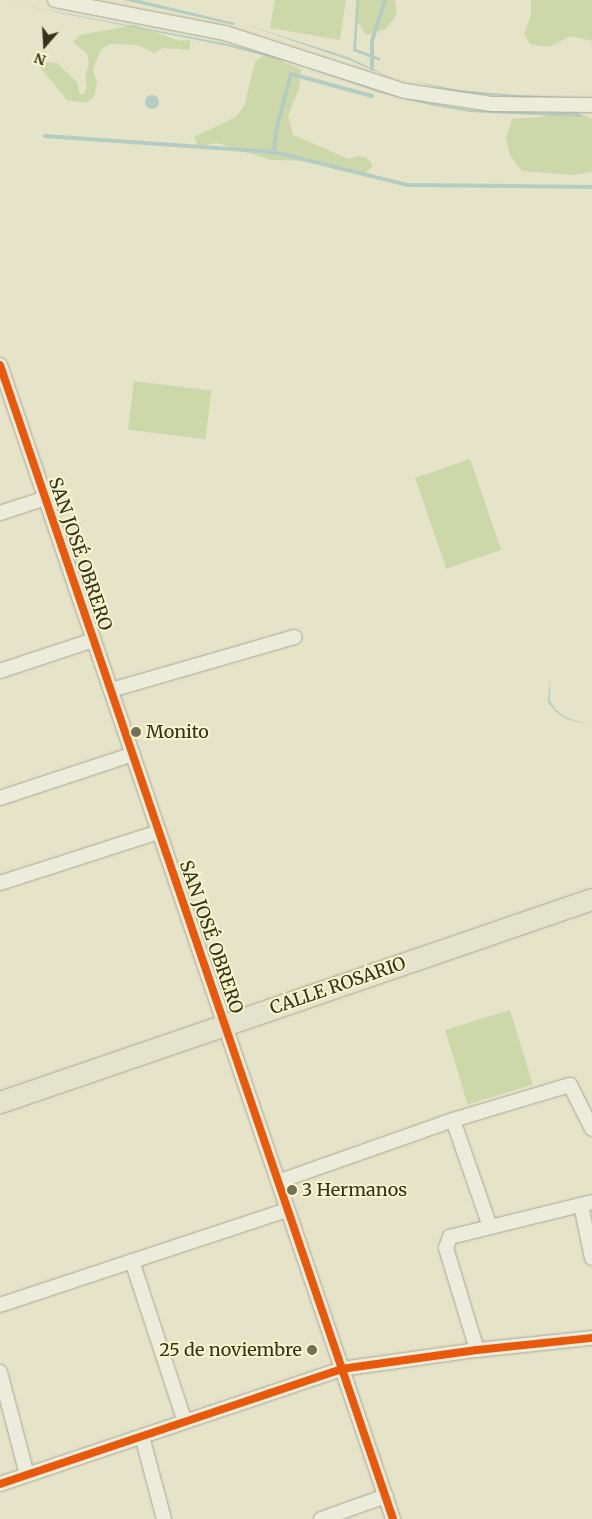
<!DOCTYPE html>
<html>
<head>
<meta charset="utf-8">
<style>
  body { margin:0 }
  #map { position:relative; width:592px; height:1519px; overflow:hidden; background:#e5e4c9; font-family:Merriweather,serif }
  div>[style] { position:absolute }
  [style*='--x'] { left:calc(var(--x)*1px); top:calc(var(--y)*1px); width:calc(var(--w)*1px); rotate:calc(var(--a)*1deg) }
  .green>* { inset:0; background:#ccd8aa; transform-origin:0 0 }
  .water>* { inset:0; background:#b5ccc3 }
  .round { border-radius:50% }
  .stream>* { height:4px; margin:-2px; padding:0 2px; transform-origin:2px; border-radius:2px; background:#b5ccc3 }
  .roads { filter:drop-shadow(0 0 1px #a9a793) drop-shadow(0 0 1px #a9a793) }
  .street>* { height:14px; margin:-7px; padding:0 7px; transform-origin:7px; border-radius:7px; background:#ececdc }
  .primary>* { height:21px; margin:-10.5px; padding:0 10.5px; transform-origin:10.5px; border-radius:10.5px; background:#e4e3cc }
  .cycleway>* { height:8px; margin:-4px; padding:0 4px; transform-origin:4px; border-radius:4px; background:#e8590c }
  .dots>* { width:14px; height:14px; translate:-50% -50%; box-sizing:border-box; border:2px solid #f7f6cd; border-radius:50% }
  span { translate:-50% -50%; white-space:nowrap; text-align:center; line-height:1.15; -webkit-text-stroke:4px #f7f6cd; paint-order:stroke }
  .street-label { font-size:18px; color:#37301b }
  .poi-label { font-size:18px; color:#37301b }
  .left { translate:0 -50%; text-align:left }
  .right { translate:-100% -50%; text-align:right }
  .north { position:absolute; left:20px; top:20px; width:50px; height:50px; -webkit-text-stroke:4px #f7f6cd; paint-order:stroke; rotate:199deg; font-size:14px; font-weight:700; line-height:20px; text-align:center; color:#37301b }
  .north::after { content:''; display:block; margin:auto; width:18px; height:22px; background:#37301b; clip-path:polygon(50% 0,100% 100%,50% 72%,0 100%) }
</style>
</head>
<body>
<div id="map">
  <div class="green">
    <div style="clip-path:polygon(275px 0,346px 0,340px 40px,270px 28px)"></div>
    <div style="clip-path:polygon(356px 0,395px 0,397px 14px,386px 29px,366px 35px,355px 18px)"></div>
    <div style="clip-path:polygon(531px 0,592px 0,592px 41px,571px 36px,549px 47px,530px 44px,524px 34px,531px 14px)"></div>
    <div style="clip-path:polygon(134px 25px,180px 41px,190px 40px,190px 50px,163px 48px,154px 53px,137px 45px,109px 44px,101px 50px,93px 69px,97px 83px,94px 97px,86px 103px,67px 100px,39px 66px,42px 62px,57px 63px,78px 83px,79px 93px,83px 95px,87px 87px,85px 78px,89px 63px,87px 54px,73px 42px,80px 35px)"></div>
    <div style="clip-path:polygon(263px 56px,273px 57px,301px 70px,299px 89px,288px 116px,293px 135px,349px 159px,358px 156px,367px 158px,373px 166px,365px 173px,310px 161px,271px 160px,217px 143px,198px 146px,194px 137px,234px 118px,244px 107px,255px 62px)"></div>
    <div style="clip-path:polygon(570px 109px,592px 119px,592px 172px,572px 175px,522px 171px,510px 156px,506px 138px,512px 119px,541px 117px)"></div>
    <div style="left:134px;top:381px;width:78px;height:49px;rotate:7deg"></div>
    <div style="left:470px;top:459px;width:96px;height:58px;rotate:71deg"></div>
    <div style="left:510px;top:1010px;width:78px;height:68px;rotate:73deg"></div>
  </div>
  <div class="water">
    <div style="clip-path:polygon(123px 0,139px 0,235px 23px,234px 25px)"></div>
    <div style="clip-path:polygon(357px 0,359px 0,356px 49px,380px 58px,380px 61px,353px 51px)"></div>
    <div style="clip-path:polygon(0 1px,228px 44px,308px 65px,379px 91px,430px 103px,470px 110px,581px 114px,581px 117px,470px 112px,430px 105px,378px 92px,307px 67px,227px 46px)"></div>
    <div style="clip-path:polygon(240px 23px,348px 57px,396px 80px,349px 60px)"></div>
    <div style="clip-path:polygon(414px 81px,457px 90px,515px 95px,591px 98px,515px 97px,456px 92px)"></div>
    <div class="round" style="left:145px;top:95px;width:14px;height:14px"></div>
    <div style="clip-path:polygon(550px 677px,550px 701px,556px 710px,567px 718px,592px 725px,566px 719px,555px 711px,548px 702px)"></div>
  </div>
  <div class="stream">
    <div style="--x:372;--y:69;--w:28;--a:-90"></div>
    <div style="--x:372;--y:41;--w:43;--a:-72.4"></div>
    <div style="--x:45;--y:136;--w:230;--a:4"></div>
    <div style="--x:274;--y:152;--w:137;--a:13.9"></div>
    <div style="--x:407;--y:185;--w:185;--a:0.6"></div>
    <div style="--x:274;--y:152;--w:22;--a:-85"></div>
    <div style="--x:276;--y:130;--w:58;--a:-75"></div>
    <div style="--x:291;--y:74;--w:84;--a:15.2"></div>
  </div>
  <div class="roads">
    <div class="street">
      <div style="--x:55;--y:0;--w:173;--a:11"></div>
      <div style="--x:225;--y:33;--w:189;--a:17.9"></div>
      <div style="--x:405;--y:91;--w:88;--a:8.5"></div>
      <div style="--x:492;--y:104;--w:100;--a:0.6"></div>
      <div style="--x:0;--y:365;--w:1219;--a:71.19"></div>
      <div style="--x:0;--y:513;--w:48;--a:-18.1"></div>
      <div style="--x:0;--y:671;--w:99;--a:-18.3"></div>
      <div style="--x:111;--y:690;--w:191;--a:-16.1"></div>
      <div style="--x:0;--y:798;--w:140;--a:-18.3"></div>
      <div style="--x:0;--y:883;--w:167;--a:-17.8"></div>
      <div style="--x:453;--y:1120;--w:113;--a:70.9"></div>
      <div style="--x:280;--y:1181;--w:183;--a:-19.4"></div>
      <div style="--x:453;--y:1120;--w:122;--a:-16.7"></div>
      <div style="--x:570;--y:1085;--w:49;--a:63.4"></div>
      <div style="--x:581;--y:1205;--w:54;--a:78.3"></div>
      <div style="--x:132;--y:1261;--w:169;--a:71.8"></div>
      <div style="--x:0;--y:1305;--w:302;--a:-18.3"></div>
      <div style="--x:477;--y:1350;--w:107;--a:-106.9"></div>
      <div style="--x:446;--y:1248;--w:12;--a:-70"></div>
      <div style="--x:450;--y:1237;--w:146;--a:-13.8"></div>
      <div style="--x:0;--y:1372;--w:106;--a:75.3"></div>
      <div style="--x:142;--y:1436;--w:86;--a:75.2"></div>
      <div style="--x:0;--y:1484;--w:360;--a:-18.6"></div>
      <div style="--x:341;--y:1369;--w:137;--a:-8"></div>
      <div style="--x:477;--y:1350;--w:116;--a:-6"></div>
      <div style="--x:321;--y:1519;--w:69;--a:-19.5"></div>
    </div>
    <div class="primary">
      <div style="--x:0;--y:1102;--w:626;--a:-18.93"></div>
    </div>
  </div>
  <div class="cycleway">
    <div style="--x:0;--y:365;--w:1219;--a:71.19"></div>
    <div style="--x:0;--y:1484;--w:360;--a:-18.6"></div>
    <div style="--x:341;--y:1369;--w:137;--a:-8"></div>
    <div style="--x:477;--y:1350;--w:116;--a:-6"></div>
  </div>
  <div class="dots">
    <div style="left:136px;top:732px;background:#746f58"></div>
    <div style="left:292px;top:1190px;background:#746f58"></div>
    <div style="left:312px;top:1350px;background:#746f58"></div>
  </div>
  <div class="street-label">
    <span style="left:80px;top:554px;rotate:71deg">SAN JOSÉ OBRERO</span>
    <span style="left:211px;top:937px;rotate:71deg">SAN JOSÉ OBRERO</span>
    <span style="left:338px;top:986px;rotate:-19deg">CALLE ROSARIO</span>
  </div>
  <div class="poi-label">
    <span class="left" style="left:146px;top:732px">Monito</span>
    <span class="left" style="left:302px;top:1190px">3 Hermanos</span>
    <span class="right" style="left:302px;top:1350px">25 de noviembre</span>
  </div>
  <div class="north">N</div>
</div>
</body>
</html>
